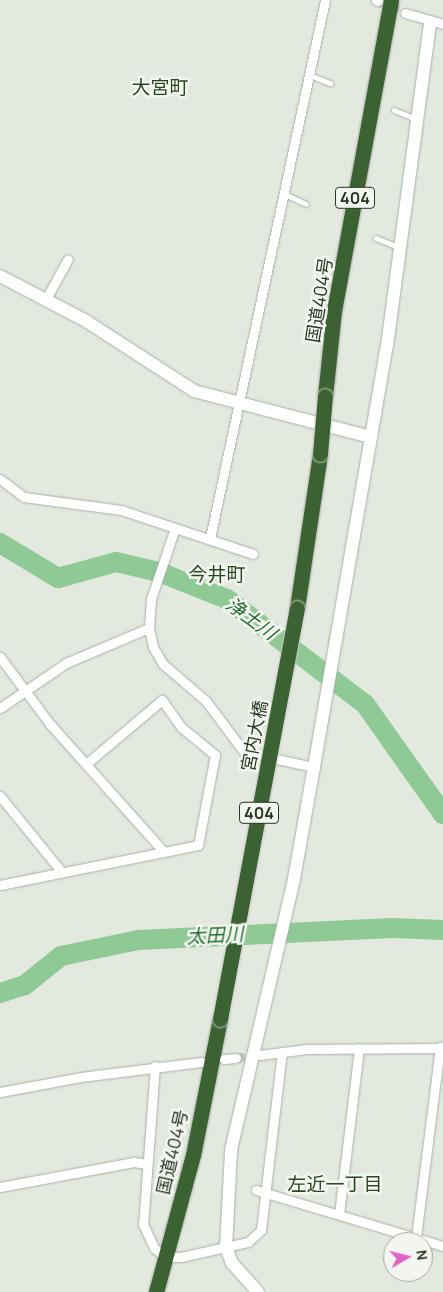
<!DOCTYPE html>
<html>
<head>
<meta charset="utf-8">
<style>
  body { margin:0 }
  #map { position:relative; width:443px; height:1292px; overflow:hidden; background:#e4e9e0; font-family:Manrope,"Noto Sans JP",sans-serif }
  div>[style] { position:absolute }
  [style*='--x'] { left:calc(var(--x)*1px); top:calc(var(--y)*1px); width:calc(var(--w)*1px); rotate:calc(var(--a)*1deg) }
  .river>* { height:20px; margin:-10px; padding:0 10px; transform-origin:10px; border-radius:10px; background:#8ec996 }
  .street-tunnel>* { height:9px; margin-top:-4.5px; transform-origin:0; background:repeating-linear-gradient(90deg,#bfc6ba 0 9px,transparent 0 13.5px) }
  .roads { filter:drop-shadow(0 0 1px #a8b0a4) drop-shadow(0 0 1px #a8b0a4) }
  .lane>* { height:4.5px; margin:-2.25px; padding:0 2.25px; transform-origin:2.25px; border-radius:2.25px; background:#fff }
  .street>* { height:9px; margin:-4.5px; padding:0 4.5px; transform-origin:4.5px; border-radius:4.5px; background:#fff }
  .secondary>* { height:12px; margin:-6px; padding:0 6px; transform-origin:6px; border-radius:6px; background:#fff }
  .highway>* { height:15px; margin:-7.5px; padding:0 7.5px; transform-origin:7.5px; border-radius:7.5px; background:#3c6132 }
  .bridges { filter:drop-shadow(0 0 1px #c3c7c1) drop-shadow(0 0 1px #c3c7c1) }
  .highway-bridge>* { height:15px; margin:-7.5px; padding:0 7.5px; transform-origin:7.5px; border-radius:7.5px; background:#3c6132 }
  span { translate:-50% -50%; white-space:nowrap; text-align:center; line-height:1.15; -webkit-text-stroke:5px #f3f6f0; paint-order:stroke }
  .shield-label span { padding:1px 4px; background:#f3f6f0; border:1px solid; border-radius:4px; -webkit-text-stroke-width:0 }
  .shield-label { font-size:16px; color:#293823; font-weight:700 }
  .street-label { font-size:18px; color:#293823 }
  .neighbourhood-label { font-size:19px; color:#2b4721 }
  .water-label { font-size:19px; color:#246d2f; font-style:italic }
  .north { position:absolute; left:383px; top:1232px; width:50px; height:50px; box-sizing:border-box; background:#f3f6f0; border:1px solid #a2aa9e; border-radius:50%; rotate:82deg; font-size:14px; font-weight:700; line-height:20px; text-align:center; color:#293823 }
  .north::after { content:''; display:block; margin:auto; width:18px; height:22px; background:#e265c5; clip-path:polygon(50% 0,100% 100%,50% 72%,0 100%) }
</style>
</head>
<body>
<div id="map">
  <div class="river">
    <div style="--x:0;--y:543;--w:68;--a:31.1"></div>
    <div style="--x:58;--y:578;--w:60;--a:-15.4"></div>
    <div style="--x:116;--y:562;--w:44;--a:13.1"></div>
    <div style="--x:159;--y:572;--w:73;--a:21.7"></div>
    <div style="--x:227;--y:599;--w:173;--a:37.3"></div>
    <div style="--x:365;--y:704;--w:135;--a:54.7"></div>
    <div style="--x:0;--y:993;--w:26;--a:-18"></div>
    <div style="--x:25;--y:985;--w:46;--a:-38.9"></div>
    <div style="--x:61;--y:956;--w:79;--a:-11.7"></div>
    <div style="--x:138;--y:940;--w:255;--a:-2.7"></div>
    <div style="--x:393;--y:928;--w:50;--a:2.3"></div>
  </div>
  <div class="street-tunnel">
    <div style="--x:378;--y:1;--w:30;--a:24"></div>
    <div style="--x:236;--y:1058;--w:22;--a:-8"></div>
  </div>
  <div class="roads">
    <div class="lane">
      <div style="--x:310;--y:75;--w:22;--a:22"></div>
      <div style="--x:394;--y:110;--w:24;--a:22"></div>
      <div style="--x:285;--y:194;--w:23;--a:25"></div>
      <div style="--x:376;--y:238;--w:24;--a:22"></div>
    </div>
    <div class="street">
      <div style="--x:376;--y:0;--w:2;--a:27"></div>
      <div style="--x:405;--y:13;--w:40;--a:16"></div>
      <div style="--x:47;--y:297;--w:43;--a:-61.1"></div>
      <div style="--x:0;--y:479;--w:30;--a:37"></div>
      <div style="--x:24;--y:497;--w:98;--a:7.6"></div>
      <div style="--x:121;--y:510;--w:139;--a:18.4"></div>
      <div style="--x:175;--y:528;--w:75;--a:108.7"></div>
      <div style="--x:151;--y:599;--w:29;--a:94"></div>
      <div style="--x:149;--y:628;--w:19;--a:78"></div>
      <div style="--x:153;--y:647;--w:20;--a:60"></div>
      <div style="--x:163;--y:664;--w:57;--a:40.7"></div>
      <div style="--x:206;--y:701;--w:64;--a:53.3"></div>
      <div style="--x:244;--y:752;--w:72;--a:12.1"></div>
      <div style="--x:210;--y:538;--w:550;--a:-77.93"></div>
      <div style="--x:0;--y:657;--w:84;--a:53.3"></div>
      <div style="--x:50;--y:724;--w:170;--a:48.3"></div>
      <div style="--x:0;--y:708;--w:80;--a:-34.3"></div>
      <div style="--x:66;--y:663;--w:90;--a:-22.9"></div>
      <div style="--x:0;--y:796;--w:97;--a:50.9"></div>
      <div style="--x:0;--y:885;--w:202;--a:-11.4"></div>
      <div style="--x:198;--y:845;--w:92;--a:-79.3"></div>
      <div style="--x:215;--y:755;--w:44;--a:-140.5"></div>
      <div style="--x:181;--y:727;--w:33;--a:-125"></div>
      <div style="--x:162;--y:700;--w:99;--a:139.9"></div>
      <div style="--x:260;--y:1055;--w:47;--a:-7.3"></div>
      <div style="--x:307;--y:1049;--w:136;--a:-0.4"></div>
      <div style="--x:224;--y:1059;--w:12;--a:-5"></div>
      <div style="--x:155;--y:1066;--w:158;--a:94.3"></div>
      <div style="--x:143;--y:1224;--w:26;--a:65"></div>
      <div style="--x:154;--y:1248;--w:14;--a:39"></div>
      <div style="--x:165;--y:1257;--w:16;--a:0"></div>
      <div style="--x:181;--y:1257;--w:69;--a:-12.6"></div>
      <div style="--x:248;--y:1242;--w:18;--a:-43"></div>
      <div style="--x:261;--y:1230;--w:179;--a:-83.3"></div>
      <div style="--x:0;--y:1092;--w:82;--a:-10.5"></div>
      <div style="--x:81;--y:1077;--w:121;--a:-7.1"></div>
      <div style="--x:0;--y:1187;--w:136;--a:-10.6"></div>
      <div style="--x:134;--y:1162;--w:13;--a:9"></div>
      <div style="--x:256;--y:1190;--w:195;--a:16.7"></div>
      <div style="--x:339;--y:1214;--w:167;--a:-83.1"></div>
      <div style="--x:416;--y:1237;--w:192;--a:-82.8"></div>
    </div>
    <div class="secondary">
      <div style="--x:0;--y:276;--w:97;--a:27.6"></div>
      <div style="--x:86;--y:321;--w:129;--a:32.9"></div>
      <div style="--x:194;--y:391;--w:183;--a:14.6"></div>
      <div style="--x:258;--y:1292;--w:39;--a:-132"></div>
      <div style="--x:232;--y:1263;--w:17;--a:-111"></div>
      <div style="--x:226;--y:1247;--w:97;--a:-87"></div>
      <div style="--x:231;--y:1150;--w:278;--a:-76.9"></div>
      <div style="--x:294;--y:879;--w:114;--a:-79.9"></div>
      <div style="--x:314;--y:767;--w:427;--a:-80.2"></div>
      <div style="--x:387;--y:346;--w:326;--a:-82.4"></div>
    </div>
    <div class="highway">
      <div style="--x:325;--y:396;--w:85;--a:-84"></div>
      <div style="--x:334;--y:311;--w:316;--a:-79.6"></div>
      <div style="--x:297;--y:608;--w:156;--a:-81.5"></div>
      <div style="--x:156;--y:1292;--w:142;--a:-74.9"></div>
      <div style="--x:193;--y:1155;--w:139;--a:-78.8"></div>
    </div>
  </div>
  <div class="bridges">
    <div class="highway-bridge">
      <div style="--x:320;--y:454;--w:58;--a:-85.1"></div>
      <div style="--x:220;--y:1019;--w:418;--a:-79.4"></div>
    </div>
  </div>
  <div class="shield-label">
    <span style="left:355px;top:198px">404</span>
    <span style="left:259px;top:813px">404</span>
  </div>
  <div class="street-label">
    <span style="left:319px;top:300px;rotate:-81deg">国道404号</span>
    <span style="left:254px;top:736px;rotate:-79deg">宮内大橋</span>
    <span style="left:172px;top:1152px;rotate:-77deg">国道404号</span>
  </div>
  <div class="neighbourhood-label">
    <span style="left:160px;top:88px">大宮町</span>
    <span style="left:217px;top:575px">今井町</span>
    <span style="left:335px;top:1185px">左近一丁目</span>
  </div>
  <div class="water-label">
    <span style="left:251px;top:619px;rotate:36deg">浄土川</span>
    <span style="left:215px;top:936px;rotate:-3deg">太田川</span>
  </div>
  <div class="north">N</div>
</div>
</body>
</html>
